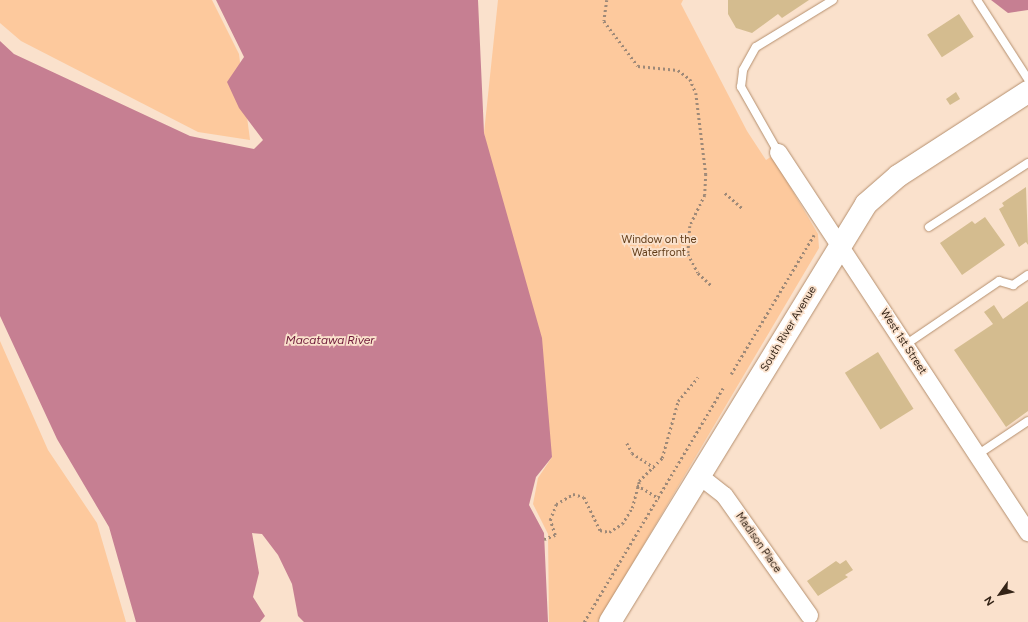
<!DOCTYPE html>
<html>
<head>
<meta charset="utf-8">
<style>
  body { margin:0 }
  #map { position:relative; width:1028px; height:622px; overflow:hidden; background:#fae1cc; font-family:Figtree,sans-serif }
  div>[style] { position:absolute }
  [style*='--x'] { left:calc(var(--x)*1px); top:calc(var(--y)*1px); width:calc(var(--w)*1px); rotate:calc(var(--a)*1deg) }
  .green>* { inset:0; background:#fdc99d }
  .water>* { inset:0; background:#c67f92 }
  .building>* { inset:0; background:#d4bc8f; transform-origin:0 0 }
  .path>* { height:2.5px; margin-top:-1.25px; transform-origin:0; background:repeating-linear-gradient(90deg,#9e8978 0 2px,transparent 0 5px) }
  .roads { filter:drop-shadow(0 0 1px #b58f6e) drop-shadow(0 0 1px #b58f6e) }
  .lane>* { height:8px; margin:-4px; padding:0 4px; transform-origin:4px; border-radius:4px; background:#fff }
  .street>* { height:17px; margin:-8.5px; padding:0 8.5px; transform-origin:8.5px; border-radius:8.5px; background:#fff }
  .secondary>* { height:22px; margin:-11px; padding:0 11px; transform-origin:11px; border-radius:11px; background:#fff }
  span { translate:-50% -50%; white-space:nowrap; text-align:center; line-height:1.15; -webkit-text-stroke:3.5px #fae1cc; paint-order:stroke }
  .park-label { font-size:11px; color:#613c18 }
  .street-label { font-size:11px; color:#342417 }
  .water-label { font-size:12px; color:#6d1939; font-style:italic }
  .north { position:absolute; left:980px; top:574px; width:40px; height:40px; -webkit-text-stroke:3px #fae1cc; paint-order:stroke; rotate:237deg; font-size:11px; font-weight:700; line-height:16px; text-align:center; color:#342417 }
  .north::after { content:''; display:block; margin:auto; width:14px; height:18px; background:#342417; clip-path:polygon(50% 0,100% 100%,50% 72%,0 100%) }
</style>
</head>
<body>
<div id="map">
  <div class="green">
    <div style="clip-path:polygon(0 0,212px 0,239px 54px,250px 140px,198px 132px,21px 41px,0 23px)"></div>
    <div style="clip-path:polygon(498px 0,683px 0,681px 4px,747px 131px,766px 160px,772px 156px,818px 234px,819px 248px,598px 622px,549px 622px,548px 534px,533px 504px,538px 478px,552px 457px,484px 133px)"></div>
    <div style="clip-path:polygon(0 341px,48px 450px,97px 523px,126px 622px,0 622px)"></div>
  </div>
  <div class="water">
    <div style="clip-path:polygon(216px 0,478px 0,484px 133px,542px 338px,552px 457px,536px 477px,529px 505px,544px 533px,548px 622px,304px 622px,298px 616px,292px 584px,278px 555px,262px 534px,252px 533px,259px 573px,253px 597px,265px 616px,260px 622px,136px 622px,109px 527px,57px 439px,0 316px,0 41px,14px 54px,190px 136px,254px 149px,263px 140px,239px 108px,227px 82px,244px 57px)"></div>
    <div style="clip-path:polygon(991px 0,1028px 0,1028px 10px,1008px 13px)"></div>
  </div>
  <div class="building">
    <div style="clip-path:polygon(728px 0,809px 0,782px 18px,778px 14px,752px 33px,736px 28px,728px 14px)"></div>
    <div style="left:959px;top:14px;width:27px;height:38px;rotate:57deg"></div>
    <div style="clip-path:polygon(956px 92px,960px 99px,950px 105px,946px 99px)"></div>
    <div style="clip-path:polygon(1026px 187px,1028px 245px,1026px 242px,1019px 247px,999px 209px,1004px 206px,1002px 203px)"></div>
    <div style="clip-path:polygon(985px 217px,1005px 245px,962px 275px,940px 243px,972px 221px,975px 224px)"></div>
    <div style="clip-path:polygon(1028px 301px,1028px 411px,1006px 427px,954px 350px,993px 324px,984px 312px,994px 305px,1003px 319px)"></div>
    <div style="left:878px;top:352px;width:67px;height:39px;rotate:58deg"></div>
    <div style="clip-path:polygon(846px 560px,853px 570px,845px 575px,848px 577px,818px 596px,807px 581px,836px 561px,840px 564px)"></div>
  </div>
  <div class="path">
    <div style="--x:607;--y:0;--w:21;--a:98"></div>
    <div style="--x:604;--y:21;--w:56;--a:52.9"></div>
    <div style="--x:638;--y:66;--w:40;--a:5.7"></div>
    <div style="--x:678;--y:70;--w:15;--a:37"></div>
    <div style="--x:690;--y:79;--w:15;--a:67"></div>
    <div style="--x:696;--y:93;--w:82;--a:83"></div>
    <div style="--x:706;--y:174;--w:21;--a:93"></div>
    <div style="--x:705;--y:195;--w:34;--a:116"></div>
    <div style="--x:690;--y:226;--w:28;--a:94"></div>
    <div style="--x:688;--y:254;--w:21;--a:62"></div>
    <div style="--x:698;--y:273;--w:18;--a:43"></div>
    <div style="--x:725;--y:193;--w:23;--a:41"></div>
    <div style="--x:731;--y:374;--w:162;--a:-59.2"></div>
    <div style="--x:627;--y:443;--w:11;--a:63"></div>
    <div style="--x:632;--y:453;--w:27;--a:33"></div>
    <div style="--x:637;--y:485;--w:26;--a:31"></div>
    <div style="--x:544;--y:539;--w:12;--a:-20"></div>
    <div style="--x:555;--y:535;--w:16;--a:-108"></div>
    <div style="--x:550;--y:520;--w:17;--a:-69"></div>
    <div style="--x:556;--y:504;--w:20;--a:-30"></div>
    <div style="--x:573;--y:494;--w:11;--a:15"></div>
    <div style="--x:584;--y:497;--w:37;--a:64"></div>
    <div style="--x:600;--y:530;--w:9;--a:13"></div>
    <div style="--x:609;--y:532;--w:15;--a:-32"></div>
    <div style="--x:622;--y:524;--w:19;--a:-58"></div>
    <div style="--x:632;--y:508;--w:28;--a:-75"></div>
    <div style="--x:639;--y:481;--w:33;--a:-45"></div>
    <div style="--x:662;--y:458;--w:59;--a:-74.3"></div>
    <div style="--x:678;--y:401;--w:31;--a:-50"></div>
    <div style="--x:584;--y:622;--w:272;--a:-59.3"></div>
  </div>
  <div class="roads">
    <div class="lane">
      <div style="--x:977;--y:0;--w:94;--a:57.2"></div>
      <div style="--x:778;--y:152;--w:75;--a:-119.6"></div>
      <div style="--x:741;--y:87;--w:17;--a:-83"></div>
      <div style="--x:743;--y:70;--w:26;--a:-61"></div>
      <div style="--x:756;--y:47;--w:90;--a:-31.4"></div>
      <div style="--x:929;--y:227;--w:118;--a:-32.9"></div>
      <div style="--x:905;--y:345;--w:114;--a:-34.2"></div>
      <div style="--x:999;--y:281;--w:15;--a:16"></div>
      <div style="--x:1013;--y:285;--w:18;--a:-34"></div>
      <div style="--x:977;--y:455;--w:61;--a:-33.7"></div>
    </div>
    <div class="street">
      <div style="--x:778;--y:152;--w:455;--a:56.7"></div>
      <div style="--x:701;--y:477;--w:29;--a:38"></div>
      <div style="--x:724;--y:495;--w:147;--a:54.7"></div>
    </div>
    <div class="secondary">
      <div style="--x:610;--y:622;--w:490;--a:-58.5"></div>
      <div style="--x:866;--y:204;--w:43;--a:-41.2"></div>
      <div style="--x:898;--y:176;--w:155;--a:-32.9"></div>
    </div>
  </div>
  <div class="park-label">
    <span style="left:659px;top:247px">Window on the<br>Waterfront</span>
  </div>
  <div class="street-label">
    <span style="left:789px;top:329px;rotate:-59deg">South River Avenue</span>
    <span style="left:903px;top:342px;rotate:57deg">West 1st Street</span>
    <span style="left:758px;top:543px;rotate:55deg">Madison Place</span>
  </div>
  <div class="water-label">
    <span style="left:330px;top:341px">Macatawa River</span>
  </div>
  <div class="north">N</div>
</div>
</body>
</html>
